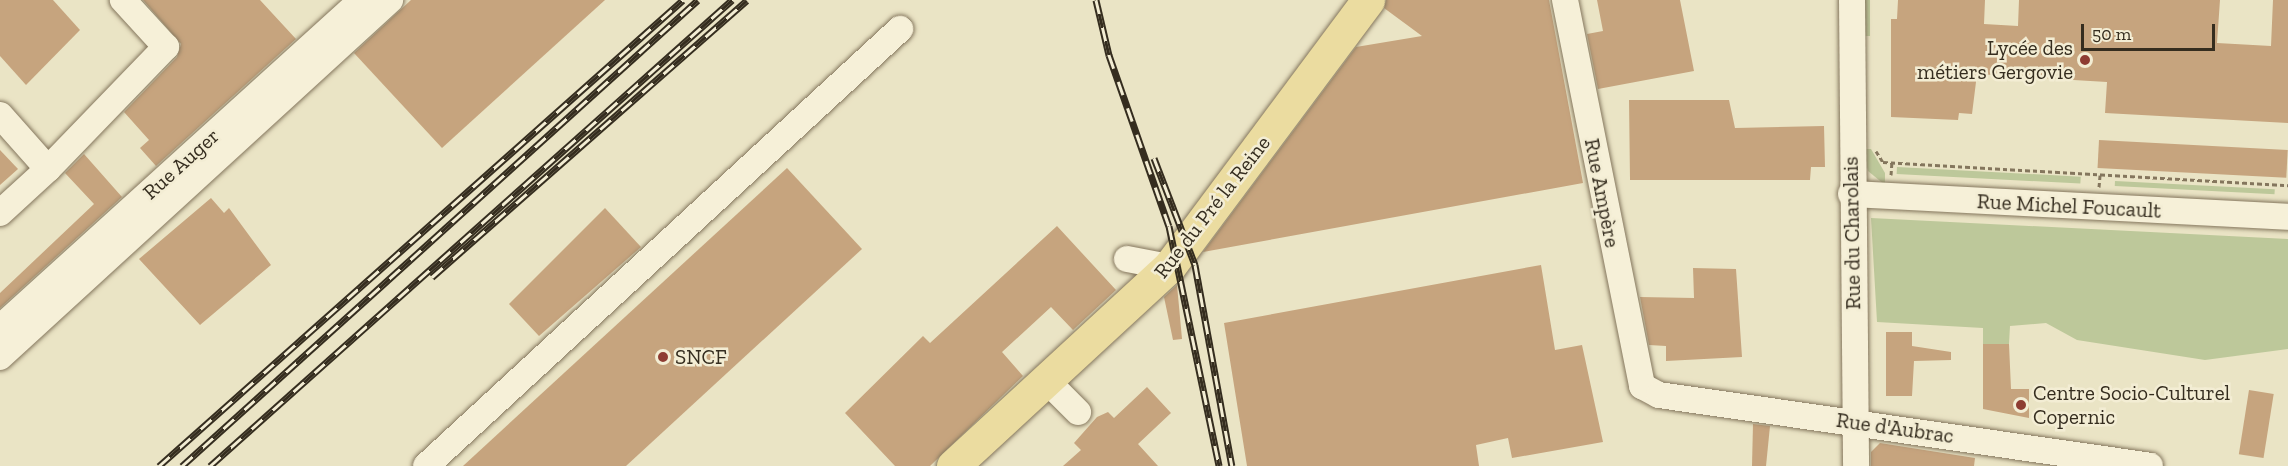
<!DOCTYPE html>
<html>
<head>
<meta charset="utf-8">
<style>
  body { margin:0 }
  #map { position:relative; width:2288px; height:466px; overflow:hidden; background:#eae4c5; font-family:"Zilla Slab",serif }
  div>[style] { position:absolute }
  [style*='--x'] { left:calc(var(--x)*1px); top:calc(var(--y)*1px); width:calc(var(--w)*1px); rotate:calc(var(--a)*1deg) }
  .green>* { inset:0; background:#bdc89a; transform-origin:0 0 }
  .building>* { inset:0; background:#c6a47e; transform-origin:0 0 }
  .path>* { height:3px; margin-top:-1.5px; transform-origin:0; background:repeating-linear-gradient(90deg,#84765d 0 4.5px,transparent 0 7.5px) }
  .roads { filter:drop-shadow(0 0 2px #84765d) drop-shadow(0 0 2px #84765d) }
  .minor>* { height:26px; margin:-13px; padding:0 13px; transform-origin:13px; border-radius:13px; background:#f6f0d8 }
  .major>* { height:33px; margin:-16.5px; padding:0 16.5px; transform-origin:16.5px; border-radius:16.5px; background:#ebdca0 }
  .rail>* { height:7px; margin-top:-3.5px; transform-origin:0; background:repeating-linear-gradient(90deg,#f3edd4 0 14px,#352d1f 0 28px); box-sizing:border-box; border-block:2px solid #352d1f }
  .dots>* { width:16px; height:16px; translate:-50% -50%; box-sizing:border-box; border:3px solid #f3edd4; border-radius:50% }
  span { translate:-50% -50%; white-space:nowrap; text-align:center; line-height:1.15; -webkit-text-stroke:5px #f3edd4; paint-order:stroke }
  .poi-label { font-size:21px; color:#352d1f }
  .right { translate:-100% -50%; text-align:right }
  .left { translate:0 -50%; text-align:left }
  .street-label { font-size:21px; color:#352d1f }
  .scale { position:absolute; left:2081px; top:24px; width:134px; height:27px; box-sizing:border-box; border:3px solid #352d1f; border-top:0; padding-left:8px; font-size:18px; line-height:21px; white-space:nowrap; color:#352d1f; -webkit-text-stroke:4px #f3edd4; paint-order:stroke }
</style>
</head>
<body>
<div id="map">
  <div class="green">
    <div style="left:1863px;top:0;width:7px;height:36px"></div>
    <div style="clip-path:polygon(1863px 149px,1871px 149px,1885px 173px,1885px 185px,1868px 171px)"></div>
    <div style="left:1897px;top:167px;width:184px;height:7px;rotate:3deg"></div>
    <div style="left:2115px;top:181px;width:160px;height:5px;rotate:3deg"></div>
    <div style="clip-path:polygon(1871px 218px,2288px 239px,2288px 349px,2205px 360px,2077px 340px,2046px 323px,2010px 326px,2009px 344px,1983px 344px,1983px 328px,1877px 322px)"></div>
  </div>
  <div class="building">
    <div style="clip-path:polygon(0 0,53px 0,80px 30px,26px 85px,0 56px)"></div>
    <div style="clip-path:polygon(143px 0,260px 0,296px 39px,156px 166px,140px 148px,149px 140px,124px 112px,177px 57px,181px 44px)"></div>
    <div style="clip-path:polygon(411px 0,605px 0,442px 148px,354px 53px)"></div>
    <div style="clip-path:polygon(1386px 0,1549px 0,1583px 183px,1203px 252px,1356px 47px,1422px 36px,1384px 8px)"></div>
    <div style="clip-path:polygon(1597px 0,1680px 0,1694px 71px,1598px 89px,1587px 34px,1603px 31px)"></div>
    <div style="clip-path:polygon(1898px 0,1985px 0,1984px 24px,2018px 26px,2019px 0,2220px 0,2217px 43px,2271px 46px,2273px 0,2288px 0,2288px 123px,2105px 113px,2107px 82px,1977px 74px,1972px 114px,1959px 113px,1958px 120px,1891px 117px,1891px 19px,1897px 19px)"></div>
    <div style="clip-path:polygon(1629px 100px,1729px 100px,1735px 128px,1824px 126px,1825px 167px,1811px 167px,1810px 180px,1630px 180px)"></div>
    <div style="left:2099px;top:140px;width:189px;height:28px;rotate:3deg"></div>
    <div style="clip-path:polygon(0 150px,18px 169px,0 185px)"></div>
    <div style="clip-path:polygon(84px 154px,122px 197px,0 308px,0 293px,94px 204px,65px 173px)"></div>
    <div style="clip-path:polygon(787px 168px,862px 249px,626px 466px,463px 466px)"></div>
    <div style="clip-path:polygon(211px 198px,224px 213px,229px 208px,271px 265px,200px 325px,139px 259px)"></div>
    <div style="clip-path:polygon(605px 208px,641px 247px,539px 336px,509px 304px)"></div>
    <div style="clip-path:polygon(1057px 226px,1116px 290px,1073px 330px,1051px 307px,1002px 352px,1023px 376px,930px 466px,895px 466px,845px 413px,923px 336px,930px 343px)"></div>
    <div style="clip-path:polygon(1541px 265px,1555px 350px,1582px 345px,1603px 442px,1512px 458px,1508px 438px,1476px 445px,1479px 466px,1247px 466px,1224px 323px)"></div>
    <div style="clip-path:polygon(1693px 268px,1736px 269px,1742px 357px,1666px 361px,1666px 346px,1649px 345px,1640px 297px,1694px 298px)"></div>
    <div style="clip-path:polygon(1177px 285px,1182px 339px,1173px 340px,1164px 297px)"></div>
    <div style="clip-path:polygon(1886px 332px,1912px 332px,1912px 346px,1951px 352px,1951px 360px,1914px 361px,1912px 396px,1886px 396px)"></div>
    <div style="clip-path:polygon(1983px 344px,2009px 344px,2011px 389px,2029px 389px,2029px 418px,1983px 409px)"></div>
    <div style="clip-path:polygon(1147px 387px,1171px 413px,1138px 444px,1158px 466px,1063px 466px,1081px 450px,1074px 443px,1097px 417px,1108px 412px,1114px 418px)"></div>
    <div style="left:2249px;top:390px;width:25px;height:65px;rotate:9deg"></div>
    <div style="clip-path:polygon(1753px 424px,1770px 426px,1766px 466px,1752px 466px)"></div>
    <div style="clip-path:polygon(1880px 443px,1975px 458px,1974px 466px,1871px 466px,1871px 452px)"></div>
  </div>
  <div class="path">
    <div style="--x:1876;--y:151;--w:13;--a:58"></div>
    <div style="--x:1883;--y:162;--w:406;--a:3.3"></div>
    <div style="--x:1891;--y:175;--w:13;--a:-86"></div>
    <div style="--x:2099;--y:187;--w:12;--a:-85"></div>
  </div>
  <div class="roads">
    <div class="minor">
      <div style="--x:1565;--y:0;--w:394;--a:78.7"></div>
      <div style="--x:1642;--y:386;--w:19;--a:28"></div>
      <div style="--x:1659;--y:395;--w:496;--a:8.2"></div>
      <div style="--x:1852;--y:0;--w:466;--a:89.5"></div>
      <div style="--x:0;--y:115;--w:72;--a:48.4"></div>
      <div style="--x:48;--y:169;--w:65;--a:137.5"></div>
      <div style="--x:48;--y:169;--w:170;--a:-46"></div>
      <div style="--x:166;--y:47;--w:64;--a:-132.5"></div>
      <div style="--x:1851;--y:194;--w:438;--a:3"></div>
      <div style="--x:1127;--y:259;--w:43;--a:10.8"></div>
      <div style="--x:0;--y:328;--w:488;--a:-42.2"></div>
      <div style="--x:0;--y:357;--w:529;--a:-42.47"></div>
      <div style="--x:1047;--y:381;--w:44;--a:45"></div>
      <div style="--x:426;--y:466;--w:645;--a:-42.67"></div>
    </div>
    <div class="major">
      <div style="--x:953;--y:466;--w:294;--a:-42.7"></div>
      <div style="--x:1169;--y:267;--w:333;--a:-53.3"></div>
    </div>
  </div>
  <div class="rail">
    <div style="--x:1096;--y:0;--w:57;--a:76.7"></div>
    <div style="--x:1109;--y:55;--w:181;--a:70.7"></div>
    <div style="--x:1169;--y:226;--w:245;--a:78.2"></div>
    <div style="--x:1154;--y:158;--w:115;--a:69"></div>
    <div style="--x:1195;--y:265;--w:204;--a:79.6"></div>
    <div style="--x:432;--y:277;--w:419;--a:-41.3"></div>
    <div style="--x:159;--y:466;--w:701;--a:-41.65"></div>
    <div style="--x:182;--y:466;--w:695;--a:-42.09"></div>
    <div style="--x:210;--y:466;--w:700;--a:-41.76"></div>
  </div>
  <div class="dots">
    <div style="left:2085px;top:60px;background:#8e3c32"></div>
    <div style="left:663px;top:357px;background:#8e3c32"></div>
    <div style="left:2021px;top:405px;background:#8e3c32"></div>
  </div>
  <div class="poi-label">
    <span class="right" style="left:2073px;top:60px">Lycée des<br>métiers Gergovie</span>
    <span class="left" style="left:675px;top:357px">SNCF</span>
    <span class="left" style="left:2033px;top:405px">Centre Socio-Culturel<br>Copernic</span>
  </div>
  <div class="street-label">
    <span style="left:181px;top:164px;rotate:-42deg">Rue Auger</span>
    <span style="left:1602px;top:193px;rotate:79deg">Rue Ampère</span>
    <span style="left:2069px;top:206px;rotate:3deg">Rue Michel Foucault</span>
    <span style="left:1212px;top:207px;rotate:-52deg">Rue du Pré la Reine</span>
    <span style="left:1852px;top:233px;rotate:-91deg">Rue du Charolais</span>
    <span style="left:1895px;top:428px;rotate:8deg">Rue d'Aubrac</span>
  </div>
  <div class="scale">50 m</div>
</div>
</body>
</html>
